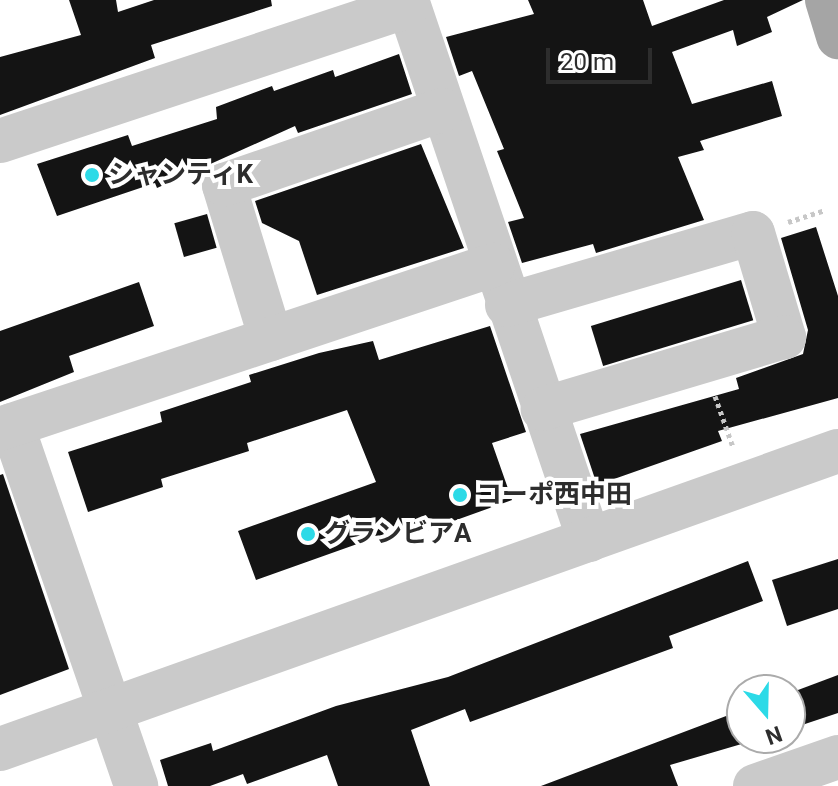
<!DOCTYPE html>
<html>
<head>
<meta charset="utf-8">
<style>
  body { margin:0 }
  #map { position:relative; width:838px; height:786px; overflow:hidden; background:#fff; font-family:Roboto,"Noto Sans JP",sans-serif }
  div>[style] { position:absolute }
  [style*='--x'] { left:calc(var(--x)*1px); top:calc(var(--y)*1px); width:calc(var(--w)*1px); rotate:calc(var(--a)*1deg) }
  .building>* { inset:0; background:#141414; transform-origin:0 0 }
  .path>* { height:5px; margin-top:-2.5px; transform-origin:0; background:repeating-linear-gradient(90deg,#c7c7c7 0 4px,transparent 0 8px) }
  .minor>* { height:44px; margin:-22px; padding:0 22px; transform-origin:22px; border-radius:22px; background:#cacaca }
  .major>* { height:44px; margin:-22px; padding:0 22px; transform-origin:22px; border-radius:22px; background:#a5a5a5 }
  .dots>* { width:22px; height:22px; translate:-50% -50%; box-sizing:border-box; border:4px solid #fff; border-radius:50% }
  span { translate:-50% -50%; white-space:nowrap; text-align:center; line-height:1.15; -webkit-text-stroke:8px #fff; paint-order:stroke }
  .poi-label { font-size:26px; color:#2d2d2d; font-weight:700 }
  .left { translate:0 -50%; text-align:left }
  .north { position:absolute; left:726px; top:674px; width:80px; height:80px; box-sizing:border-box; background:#fff; border:2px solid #ababab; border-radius:50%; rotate:160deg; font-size:22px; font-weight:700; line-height:32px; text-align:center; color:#2d2d2d }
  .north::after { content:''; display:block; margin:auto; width:28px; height:36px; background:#2cdae7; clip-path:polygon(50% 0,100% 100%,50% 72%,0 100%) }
  .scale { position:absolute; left:546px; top:48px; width:106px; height:36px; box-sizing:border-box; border:4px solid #2d2d2d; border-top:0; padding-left:10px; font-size:24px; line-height:28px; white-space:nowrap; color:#2d2d2d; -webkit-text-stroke:6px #fff; paint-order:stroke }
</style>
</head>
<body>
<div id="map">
  <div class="building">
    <div style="clip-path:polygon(69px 0,116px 0,118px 12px,154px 0,271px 0,272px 6px,151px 45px,155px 58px,0 115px,0 57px,81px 35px)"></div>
    <div style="clip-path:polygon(528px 0,643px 0,652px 26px,724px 0,803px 0,767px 17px,772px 32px,737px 46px,733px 30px,672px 52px,692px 104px,772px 81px,782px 116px,700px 141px,704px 150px,678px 157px,704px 220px,596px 253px,593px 244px,522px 263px,508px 222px,524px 218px,497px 151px,504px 149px,472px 71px,459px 76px,446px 37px,534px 14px)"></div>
    <div style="clip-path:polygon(399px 54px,412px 94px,298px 133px,295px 126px,157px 188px,155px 183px,57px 216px,37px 164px,128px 135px,132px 146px,217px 119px,216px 107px,272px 86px,274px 91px,333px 70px,335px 77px)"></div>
    <div style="clip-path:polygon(421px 144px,464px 248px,317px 295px,299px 241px,262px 223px,255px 201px)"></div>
    <div style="left:207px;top:214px;width:35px;height:34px;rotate:74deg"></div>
    <div style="clip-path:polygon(816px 227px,838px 296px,838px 398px,718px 431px,722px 441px,597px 485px,580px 434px,739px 389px,736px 378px,803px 354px,808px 330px,781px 238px)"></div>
    <div style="left:741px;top:280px;width:42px;height:157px;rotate:73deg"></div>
    <div style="clip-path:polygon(139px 282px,154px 326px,69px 356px,74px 372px,0 402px,0 331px)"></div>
    <div style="clip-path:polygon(490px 326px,526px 432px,492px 443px,512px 500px,423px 532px,419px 522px,256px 580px,238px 531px,376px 482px,347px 410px,247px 443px,249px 451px,161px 479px,163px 487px,88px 512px,68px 452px,162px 422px,160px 412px,251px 382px,249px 375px,319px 353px,373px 341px,379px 360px)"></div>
    <div style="clip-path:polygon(3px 474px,69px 669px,0 695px,0 475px)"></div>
    <div style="clip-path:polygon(838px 559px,838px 609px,787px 626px,772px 580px)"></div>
    <div style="clip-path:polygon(748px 561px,763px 601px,669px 636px,673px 648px,470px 722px,465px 709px,411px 730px,430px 786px,338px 786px,327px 755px,247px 784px,243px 774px,210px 786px,168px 786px,160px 760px,211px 743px,213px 751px,336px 706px,448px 677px)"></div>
    <div style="clip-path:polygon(838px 675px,838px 713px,790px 729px,790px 693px)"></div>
    <div style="clip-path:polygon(742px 710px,742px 738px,762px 738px,670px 765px,678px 786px,541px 786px)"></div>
  </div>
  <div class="path">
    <div style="--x:788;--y:222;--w:38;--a:-18"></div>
    <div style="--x:715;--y:396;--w:54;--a:70.6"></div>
  </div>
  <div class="minor">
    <div style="--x:407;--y:0;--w:570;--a:71.37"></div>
    <div style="--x:0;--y:141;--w:430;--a:-18.3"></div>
    <div style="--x:507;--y:305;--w:256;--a:-16.3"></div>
    <div style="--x:753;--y:233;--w:109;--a:73.4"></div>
    <div style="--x:784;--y:337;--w:252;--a:163.4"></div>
    <div style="--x:271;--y:339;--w:161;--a:-107"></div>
    <div style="--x:224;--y:185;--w:231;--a:-19"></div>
    <div style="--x:12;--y:425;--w:382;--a:71"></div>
    <div style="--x:0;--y:429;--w:520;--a:-18.4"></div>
    <div style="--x:0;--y:749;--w:889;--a:-19.58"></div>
    <div style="--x:755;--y:786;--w:88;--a:-19.3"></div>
  </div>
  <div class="major">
    <div style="--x:827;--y:0;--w:39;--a:73"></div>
  </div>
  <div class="dots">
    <div style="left:92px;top:175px;background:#2cdae7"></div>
    <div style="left:460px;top:495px;background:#2cdae7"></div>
    <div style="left:308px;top:534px;background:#2cdae7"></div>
  </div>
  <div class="poi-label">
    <span class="left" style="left:108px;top:175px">シャンティK</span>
    <span class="left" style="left:476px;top:495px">コーポ西中田</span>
    <span class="left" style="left:324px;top:534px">グランビアA</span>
  </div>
  <div class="north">N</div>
  <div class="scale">20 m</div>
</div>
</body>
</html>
